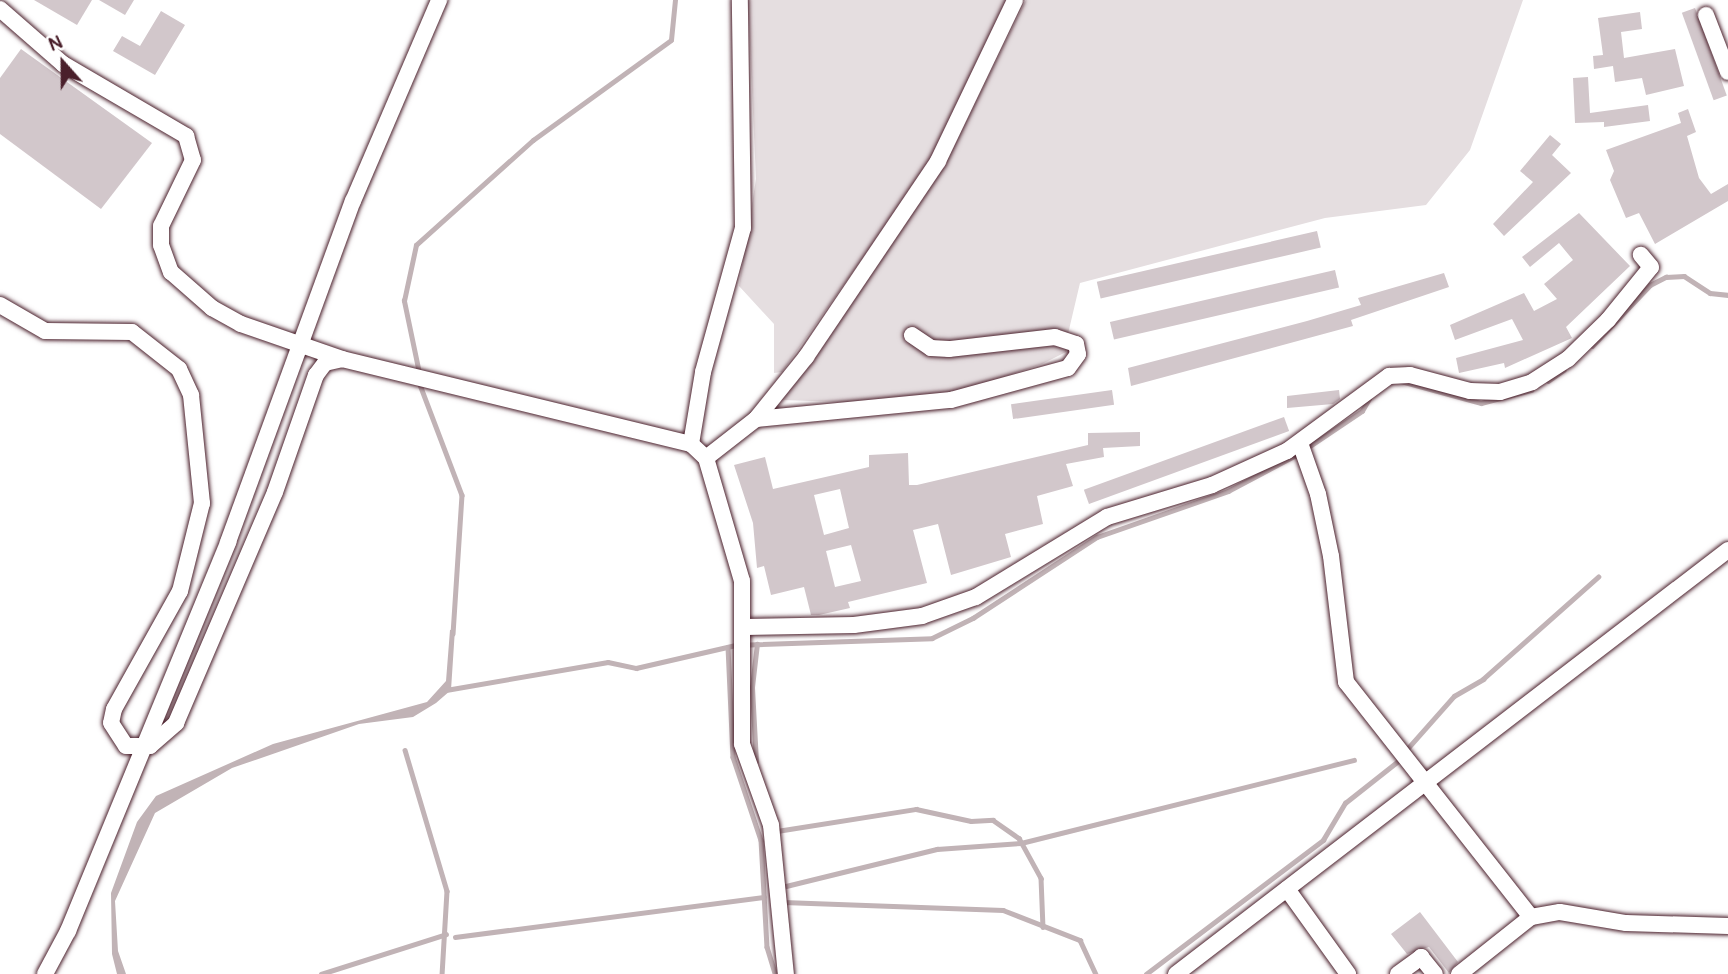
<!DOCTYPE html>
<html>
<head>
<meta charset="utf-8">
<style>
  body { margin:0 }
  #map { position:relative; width:1728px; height:974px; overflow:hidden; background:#fff; font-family:Pangolin,sans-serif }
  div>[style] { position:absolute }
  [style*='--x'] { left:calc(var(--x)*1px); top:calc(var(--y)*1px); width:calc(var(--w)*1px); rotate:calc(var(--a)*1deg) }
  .green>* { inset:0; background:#e5dee0 }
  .water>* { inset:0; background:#c1b3b6 }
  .stream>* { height:4.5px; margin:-2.25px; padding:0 2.25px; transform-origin:2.25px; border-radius:2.25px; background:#c1b3b6 }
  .building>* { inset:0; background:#d2c7cb; transform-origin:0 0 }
  .roads { filter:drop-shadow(0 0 2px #4a1f2b) drop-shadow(0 0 2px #4a1f2b) }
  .minor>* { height:16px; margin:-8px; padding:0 8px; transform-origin:8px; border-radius:8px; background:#fff }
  span { translate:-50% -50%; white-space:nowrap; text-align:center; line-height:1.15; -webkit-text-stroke:7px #fff; paint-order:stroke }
  .north { position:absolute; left:28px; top:28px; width:70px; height:70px; -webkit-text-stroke:5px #fff; paint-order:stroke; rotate:339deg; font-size:19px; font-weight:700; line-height:28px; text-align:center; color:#4a1f2b }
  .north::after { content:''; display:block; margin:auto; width:24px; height:32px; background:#4a1f2b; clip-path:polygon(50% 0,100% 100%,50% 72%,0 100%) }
</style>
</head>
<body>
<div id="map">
  <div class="green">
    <div style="clip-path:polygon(748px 0,1008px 0,925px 170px,782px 372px,774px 373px,774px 324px,739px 286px,756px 179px)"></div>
    <div style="clip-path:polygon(1026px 0,1523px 0,1470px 150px,1426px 205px,1325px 218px,1080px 283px,1068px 334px,914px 343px,1066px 345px,1066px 352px,1042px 364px,950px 395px,875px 403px,781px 400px,949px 157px)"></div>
  </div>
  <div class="water">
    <div style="clip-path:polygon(455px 629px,451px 690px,436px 703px,413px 717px,359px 724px,232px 768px,155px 813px,115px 901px,118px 951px,126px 974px,117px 974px,112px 954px,111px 893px,137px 822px,156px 796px,273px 744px,427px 702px,446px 681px,450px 630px)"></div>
  </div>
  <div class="stream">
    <div style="--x:1592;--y:346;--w:84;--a:-46.4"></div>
    <div style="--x:1650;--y:285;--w:18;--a:-27"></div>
    <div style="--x:1666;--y:277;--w:18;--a:-3"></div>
    <div style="--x:1684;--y:276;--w:31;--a:33"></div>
    <div style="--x:1710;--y:293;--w:18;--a:6"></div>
    <div style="--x:419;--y:373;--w:74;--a:-101.8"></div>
    <div style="--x:404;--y:301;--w:57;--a:-77.9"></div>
    <div style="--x:416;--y:245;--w:157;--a:-41.9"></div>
    <div style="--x:533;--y:140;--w:170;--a:-35.9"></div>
    <div style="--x:671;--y:40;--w:40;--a:-84.3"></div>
    <div style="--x:1401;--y:381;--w:83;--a:15.4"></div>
    <div style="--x:1481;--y:403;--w:52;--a:-14.6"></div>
    <div style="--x:1548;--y:381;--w:19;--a:-35"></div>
    <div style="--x:419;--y:382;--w:121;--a:69.2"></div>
    <div style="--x:462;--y:495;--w:139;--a:93.7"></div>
    <div style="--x:728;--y:647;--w:110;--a:87.4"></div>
    <div style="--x:733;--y:757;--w:88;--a:71.4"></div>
    <div style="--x:761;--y:840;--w:107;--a:86.8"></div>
    <div style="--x:767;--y:947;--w:28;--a:73"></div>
    <div style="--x:446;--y:690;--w:164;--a:-9.8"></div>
    <div style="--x:608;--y:662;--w:29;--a:12"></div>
    <div style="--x:636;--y:668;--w:103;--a:-13"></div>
    <div style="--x:736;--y:645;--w:196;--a:-2"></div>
    <div style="--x:932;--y:638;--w:46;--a:-26"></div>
    <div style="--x:973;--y:618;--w:148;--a:-33.2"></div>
    <div style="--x:1097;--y:537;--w:139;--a:-19.3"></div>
    <div style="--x:1228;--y:491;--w:79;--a:-27.9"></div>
    <div style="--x:1298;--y:454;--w:77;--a:-33.9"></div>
    <div style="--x:1362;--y:411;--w:14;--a:-60"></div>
    <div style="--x:1408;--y:748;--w:69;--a:-48.5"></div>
    <div style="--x:1454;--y:696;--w:34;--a:-30"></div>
    <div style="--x:1483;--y:679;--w:154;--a:-41.6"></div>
    <div style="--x:405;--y:750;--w:147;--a:73.4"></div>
    <div style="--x:447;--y:891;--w:83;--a:93.4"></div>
    <div style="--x:756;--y:762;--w:75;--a:-93.1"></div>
    <div style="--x:752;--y:687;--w:43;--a:-83.4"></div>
    <div style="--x:777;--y:831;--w:141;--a:-9"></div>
    <div style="--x:916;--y:809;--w:56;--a:12.3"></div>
    <div style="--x:971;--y:821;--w:22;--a:-3"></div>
    <div style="--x:993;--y:820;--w:32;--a:35"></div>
    <div style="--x:1019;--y:838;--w:46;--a:61.2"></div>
    <div style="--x:1041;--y:878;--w:49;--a:87.7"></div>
    <div style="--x:782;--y:887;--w:160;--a:-13.8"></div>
    <div style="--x:937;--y:849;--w:84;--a:-4.1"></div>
    <div style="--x:1021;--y:843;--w:343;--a:-14"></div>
    <div style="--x:783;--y:902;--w:220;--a:2.1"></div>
    <div style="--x:1003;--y:910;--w:83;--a:21.3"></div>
    <div style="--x:1080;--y:940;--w:38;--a:65"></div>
    <div style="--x:455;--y:937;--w:311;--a:-7.4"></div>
    <div style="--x:321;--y:974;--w:131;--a:-17.7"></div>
    <div style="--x:1146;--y:974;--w:222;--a:-37.1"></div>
    <div style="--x:1323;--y:840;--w:43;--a:-59.3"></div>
    <div style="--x:1345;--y:803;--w:66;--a:-38.3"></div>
  </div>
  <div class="building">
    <div style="clip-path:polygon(34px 0,92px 0,77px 25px)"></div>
    <div style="clip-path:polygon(99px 0,134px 0,125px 15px)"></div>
    <div style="left:1695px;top:8px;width:93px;height:14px;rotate:70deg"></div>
    <div style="clip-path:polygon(161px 11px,185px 25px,155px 75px,113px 51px,122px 36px,140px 46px)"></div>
    <div style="clip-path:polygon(1640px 12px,1642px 29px,1621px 32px,1624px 58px,1675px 49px,1684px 86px,1646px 95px,1642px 78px,1615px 82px,1613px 66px,1594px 69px,1593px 56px,1603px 55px,1598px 18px)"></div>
    <div style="clip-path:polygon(21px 49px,152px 143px,101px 209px,0 134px,0 78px)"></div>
    <div style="clip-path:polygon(1588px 77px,1590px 113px,1648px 105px,1650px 121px,1604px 127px,1604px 122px,1575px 123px,1573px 78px)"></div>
    <div style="clip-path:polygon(1688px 109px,1696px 132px,1687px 136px,1699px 178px,1711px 194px,1728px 184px,1728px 201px,1655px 244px,1639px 213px,1626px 218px,1610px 180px,1614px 171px,1606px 150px,1681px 123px,1678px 113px)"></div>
    <div style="clip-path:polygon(1550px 135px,1561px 144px,1552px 155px,1571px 173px,1504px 236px,1493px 224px,1533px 182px,1520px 171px)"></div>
    <div style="clip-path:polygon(1579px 213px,1630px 266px,1566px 327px,1572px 338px,1505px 368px,1504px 363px,1459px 373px,1456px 358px,1523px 340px,1512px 319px,1455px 340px,1450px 325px,1524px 293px,1534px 311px,1557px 299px,1544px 284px,1573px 260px,1559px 243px,1530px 267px,1522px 257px)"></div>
    <div style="left:1317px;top:231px;width:17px;height:226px;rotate:77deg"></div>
    <div style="left:1335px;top:270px;width:18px;height:231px;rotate:77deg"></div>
    <div style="clip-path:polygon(1444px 273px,1449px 287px,1351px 320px,1353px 326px,1131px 386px,1128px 368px,1307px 321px,1361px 305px,1358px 298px)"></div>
    <div style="left:1112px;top:390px;width:15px;height:102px;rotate:82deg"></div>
    <div style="clip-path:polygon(1339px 390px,1340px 399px,1333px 404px,1287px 408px,1287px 396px)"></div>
    <div style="left:1284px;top:417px;width:15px;height:213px;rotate:70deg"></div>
    <div style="clip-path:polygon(evenodd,1140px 432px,1140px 446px,1103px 448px,1104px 457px,1066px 464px,1073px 486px,1037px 496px,1043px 524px,1005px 534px,1011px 557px,951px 575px,938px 524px,913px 530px,927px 583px,848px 602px,850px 608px,819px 615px,811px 615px,804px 587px,771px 595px,764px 566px,757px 568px,753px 523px,734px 465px,765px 457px,773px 489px,869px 467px,869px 455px,908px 453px,909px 485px,917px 485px,1088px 445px,1088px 433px,1140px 432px,840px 489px,849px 528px,824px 535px,814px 495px,840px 489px,1140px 432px,851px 545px,861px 581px,835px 587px,826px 551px,851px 545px)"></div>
    <div style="clip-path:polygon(1420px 912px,1458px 962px,1449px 973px,1429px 947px,1407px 954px,1391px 934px)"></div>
  </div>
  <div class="roads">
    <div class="minor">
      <div style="--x:0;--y:9;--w:84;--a:41.1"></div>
      <div style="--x:63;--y:64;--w:143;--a:30.3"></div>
      <div style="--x:186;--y:136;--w:25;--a:74"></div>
      <div style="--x:193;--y:160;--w:73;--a:115.9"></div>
      <div style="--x:161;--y:226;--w:19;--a:90"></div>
      <div style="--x:161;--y:245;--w:29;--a:70"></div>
      <div style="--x:171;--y:272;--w:55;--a:41.3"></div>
      <div style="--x:212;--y:308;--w:33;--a:29"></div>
      <div style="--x:241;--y:324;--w:107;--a:19.1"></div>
      <div style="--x:342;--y:359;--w:359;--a:13.7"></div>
      <div style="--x:691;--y:444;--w:21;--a:43"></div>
      <div style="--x:706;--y:458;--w:128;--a:73.7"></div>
      <div style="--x:742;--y:581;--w:163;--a:90"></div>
      <div style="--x:742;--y:744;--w:86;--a:70.3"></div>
      <div style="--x:771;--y:825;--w:150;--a:84.3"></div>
      <div style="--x:1706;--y:15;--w:61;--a:68.9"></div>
      <div style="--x:0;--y:305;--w:52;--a:30"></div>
      <div style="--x:45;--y:331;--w:87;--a:0.7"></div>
      <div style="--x:132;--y:332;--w:60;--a:38.2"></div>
      <div style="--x:179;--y:369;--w:29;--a:65"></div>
      <div style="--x:191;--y:395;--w:109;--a:84.2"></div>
      <div style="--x:202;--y:503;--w:91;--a:104"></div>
      <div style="--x:180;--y:591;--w:135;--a:119.2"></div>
      <div style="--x:114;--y:709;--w:14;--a:102"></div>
      <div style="--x:111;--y:723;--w:27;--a:57"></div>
      <div style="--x:126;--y:746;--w:24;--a:0"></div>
      <div style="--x:150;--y:746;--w:35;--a:-41"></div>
      <div style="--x:176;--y:723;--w:251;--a:-66.8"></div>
      <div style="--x:275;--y:492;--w:124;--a:-70.7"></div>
      <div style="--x:316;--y:375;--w:15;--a:-53"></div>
      <div style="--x:325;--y:363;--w:17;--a:-13"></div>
      <div style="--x:756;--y:419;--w:196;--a:-5.6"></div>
      <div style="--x:951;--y:400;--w:121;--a:-15.3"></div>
      <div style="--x:1068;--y:368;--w:17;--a:-54"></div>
      <div style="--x:1078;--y:354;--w:10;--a:-101"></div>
      <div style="--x:1076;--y:344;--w:22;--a:-162"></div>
      <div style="--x:1055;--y:337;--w:107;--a:173.5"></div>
      <div style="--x:949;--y:349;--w:18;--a:-177"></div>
      <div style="--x:931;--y:348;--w:23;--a:-146"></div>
      <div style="--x:1300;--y:443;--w:54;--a:70.6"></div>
      <div style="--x:1318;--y:494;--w:63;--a:78.2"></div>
      <div style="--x:1331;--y:556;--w:127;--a:83.2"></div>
      <div style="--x:1346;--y:682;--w:299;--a:51.8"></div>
      <div style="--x:1531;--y:917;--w:92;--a:141.6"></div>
      <div style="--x:691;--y:444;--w:73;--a:-80.5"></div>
      <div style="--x:703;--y:372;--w:149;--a:-74.5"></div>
      <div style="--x:743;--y:228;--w:228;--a:-90.8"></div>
      <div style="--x:706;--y:458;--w:63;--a:-38"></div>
      <div style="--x:756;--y:419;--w:80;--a:-51.1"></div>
      <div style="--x:806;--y:357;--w:236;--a:-56"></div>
      <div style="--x:938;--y:161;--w:178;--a:-64.4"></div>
      <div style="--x:745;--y:627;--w:109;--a:-1.1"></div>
      <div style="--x:854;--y:625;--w:69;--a:-7.5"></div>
      <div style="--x:922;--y:616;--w:57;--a:-19.4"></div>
      <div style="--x:976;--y:597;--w:153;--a:-31.4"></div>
      <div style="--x:1107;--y:517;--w:110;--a:-16.9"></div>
      <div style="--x:1212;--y:485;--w:82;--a:-24.4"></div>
      <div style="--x:1287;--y:451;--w:127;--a:-36.3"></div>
      <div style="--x:1389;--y:376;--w:21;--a:-3"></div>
      <div style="--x:1410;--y:375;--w:62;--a:14.9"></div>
      <div style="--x:1470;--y:391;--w:30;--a:2"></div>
      <div style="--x:1500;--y:392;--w:34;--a:-17"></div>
      <div style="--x:1532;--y:382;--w:43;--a:-32.6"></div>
      <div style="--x:1568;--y:359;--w:56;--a:-44.3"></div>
      <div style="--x:1608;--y:320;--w:68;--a:-50.9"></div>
      <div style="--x:1651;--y:267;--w:16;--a:-130"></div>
      <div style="--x:1287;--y:889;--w:105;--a:54.3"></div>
      <div style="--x:1531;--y:917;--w:29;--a:-10"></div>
      <div style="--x:1560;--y:912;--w:67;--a:9.5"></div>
      <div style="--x:1626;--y:923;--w:102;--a:1.7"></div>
      <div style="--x:45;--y:974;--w:49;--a:-61.9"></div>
      <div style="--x:68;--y:931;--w:421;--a:-67.6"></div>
      <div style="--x:228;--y:542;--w:363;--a:-69.9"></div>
      <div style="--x:353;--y:201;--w:219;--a:-66.8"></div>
      <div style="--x:1176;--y:974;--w:696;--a:-37.53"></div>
      <div style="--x:1398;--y:974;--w:29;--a:-36"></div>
      <div style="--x:1421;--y:957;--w:22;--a:51"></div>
    </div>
  </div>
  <div class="north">N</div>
</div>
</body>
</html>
